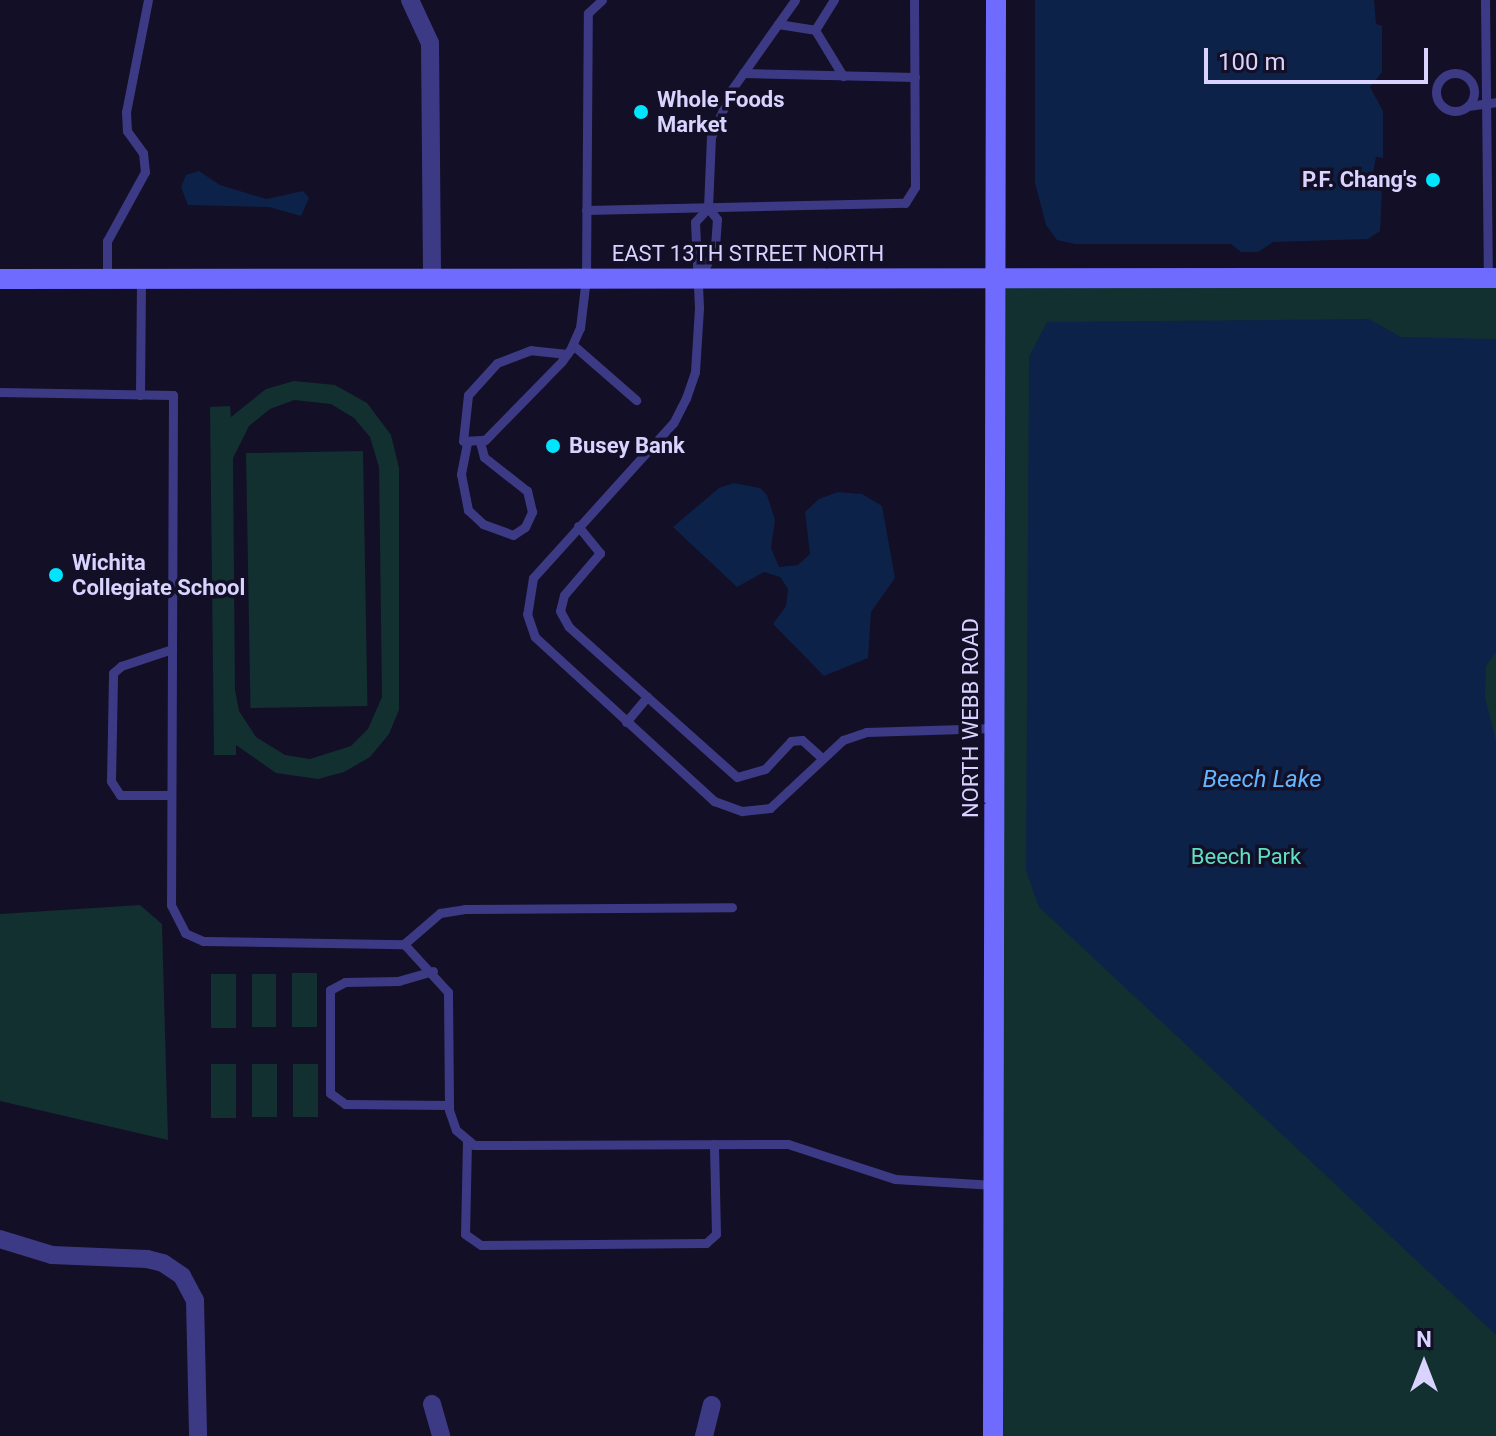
<!DOCTYPE html>
<html>
<head>
<meta charset="utf-8">
<style>
  body { margin:0 }
  #map { position:relative; width:1496px; height:1436px; overflow:hidden; background:#130f26; font-family:Roboto,sans-serif }
  div>[style] { position:absolute }
  [style*='--x'] { left:calc(var(--x)*1px); top:calc(var(--y)*1px); width:calc(var(--w)*1px); rotate:calc(var(--a)*1deg) }
  .green>* { inset:0; background:#12302f; transform-origin:0 0 }
  .water>* { inset:0; background:#0c2248 }
  .service>* { height:9px; margin:-4.5px; padding:0 4.5px; transform-origin:4.5px; border-radius:4.5px; background:#3d3a85 }
  .service>.ring { margin:-4.5px; padding:0; box-sizing:content-box; background:none; border:9px solid #3d3a85; border-radius:50% }
  .minor>* { height:18px; margin:-9px; padding:0 9px; transform-origin:9px; border-radius:9px; background:#3d3a85 }
  .secondary>* { height:20px; margin:-10px; padding:0 10px; transform-origin:10px; border-radius:10px; background:#6f6bff }
  .dots>* { width:22px; height:22px; translate:-50% -50%; box-sizing:border-box; border:4px solid #130f26; border-radius:50% }
  span { translate:-50% -50%; white-space:nowrap; text-align:center; line-height:1.15; -webkit-text-stroke:7px #130f26; paint-order:stroke }
  .poi-label { font-size:22px; color:#d9d4ff; font-weight:700 }
  .left { translate:0 -50%; text-align:left }
  .right { translate:-100% -50%; text-align:right }
  .street-label { font-size:22px; color:#d9d4ff }
  .park-label { font-size:22px; color:#5fe0c0 }
  .water-label { font-size:24px; color:#62b6ff; font-style:italic }
  .north { position:absolute; left:1384px; top:1324px; width:80px; height:80px; -webkit-text-stroke:6px #130f26; paint-order:stroke; rotate:0deg; font-size:22px; font-weight:700; line-height:32px; text-align:center; color:#d9d4ff }
  .north::after { content:''; display:block; margin:auto; width:28px; height:36px; background:#d9d4ff; clip-path:polygon(50% 0,100% 100%,50% 72%,0 100%) }
  .scale { position:absolute; left:1204px; top:48px; width:224px; height:36px; box-sizing:border-box; border:4px solid #d9d4ff; border-top:0; padding-left:10px; font-size:24px; line-height:28px; white-space:nowrap; color:#d9d4ff; -webkit-text-stroke:6px #130f26; paint-order:stroke }
</style>
</head>
<body>
<div id="map">
  <div class="green">
    <div style="left:997px;top:278px;width:499px;height:1158px"></div>
    <div style="clip-path:polygon(evenodd,294px 381px,335px 385px,367px 403px,391px 435px,399px 468px,399px 710px,389px 734px,370px 757px,344px 772px,318px 779px,276px 773px,236px 745px,236px 755px,214px 755px,210px 407px,230px 406px,231px 417px,266px 389px,294px 381px,294px 400px,331px 404px,354px 418px,370px 437px,379px 467px,382px 697px,368px 729px,351px 746px,310px 759px,285px 755px,256px 737px,239px 711px,235px 690px,233px 458px,249px 426px,270px 409px,294px 400px)"></div>
    <div style="left:363px;top:451px;width:255px;height:117px;rotate:89deg"></div>
    <div style="clip-path:polygon(140px 905px,162px 924px,168px 1140px,0 1101px,0 914px)"></div>
    <div style="left:317px;top:973px;width:54px;height:25px;rotate:90deg"></div>
    <div style="left:211px;top:974px;width:25px;height:54px"></div>
    <div style="left:252px;top:974px;width:24px;height:53px"></div>
    <div style="left:211px;top:1064px;width:25px;height:54px"></div>
    <div style="left:252px;top:1064px;width:25px;height:53px"></div>
    <div style="left:293px;top:1064px;width:25px;height:53px"></div>
  </div>
  <div class="water">
    <div style="clip-path:polygon(1035px 0,1374px 0,1376px 24px,1382px 26px,1382px 72px,1370px 87px,1383px 111px,1383px 158px,1376px 157px,1372px 177px,1376px 188px,1382px 189px,1380px 231px,1368px 239px,1273px 242px,1258px 252px,1241px 252px,1231px 244px,1075px 244px,1057px 240px,1046px 225px,1035px 183px)"></div>
    <div style="clip-path:polygon(199px 171px,220px 185px,266px 199px,303px 191px,309px 198px,301px 216px,269px 207px,188px 205px,181px 187px,186px 175px)"></div>
    <div style="clip-path:polygon(1369px 319px,1401px 337px,1496px 339px,1496px 652px,1486px 666px,1485px 697px,1496px 741px,1496px 1335px,1039px 907px,1026px 871px,1029px 357px,1047px 322px)"></div>
    <div style="clip-path:polygon(734px 483px,760px 488px,767px 495px,775px 520px,771px 548px,779px 567px,798px 565px,810px 554px,805px 512px,819px 499px,838px 492px,862px 494px,882px 506px,895px 578px,871px 612px,868px 658px,824px 676px,773px 624px,786px 606px,788px 589px,780px 577px,764px 572px,737px 587px,673px 527px,719px 488px)"></div>
  </div>
  <div class="service">
    <div style="--x:1485;--y:0;--w:278;--a:89.4"></div>
    <div style="--x:778;--y:24;--w:37;--a:9"></div>
    <div style="--x:815;--y:30;--w:36;--a:-58"></div>
    <div style="--x:815;--y:30;--w:54;--a:58.7"></div>
    <div style="--x:743;--y:73;--w:172;--a:1.3"></div>
    <div class="ring" style="left:1436px;top:73px;width:29px;height:29px"></div>
    <div style="--x:1468;--y:106;--w:28;--a:-8"></div>
    <div style="--x:708;--y:208;--w:71;--a:-87.6"></div>
    <div style="--x:711;--y:137;--w:52;--a:-66.4"></div>
    <div style="--x:732;--y:89;--w:109;--a:-54.7"></div>
    <div style="--x:586;--y:210;--w:319;--a:-1.3"></div>
    <div style="--x:905;--y:203;--w:19;--a:-58"></div>
    <div style="--x:915;--y:187;--w:187;--a:-90.3"></div>
    <div style="--x:700;--y:278;--w:34;--a:-64"></div>
    <div style="--x:715;--y:247;--w:28;--a:-86"></div>
    <div style="--x:717;--y:219;--w:14;--a:-129"></div>
    <div style="--x:708;--y:208;--w:19;--a:133"></div>
    <div style="--x:695;--y:222;--w:86;--a:87.3"></div>
    <div style="--x:699;--y:308;--w:64;--a:93.6"></div>
    <div style="--x:695;--y:372;--w:28;--a:109"></div>
    <div style="--x:686;--y:398;--w:28;--a:117"></div>
    <div style="--x:673;--y:423;--w:209;--a:132.1"></div>
    <div style="--x:533;--y:578;--w:36;--a:99"></div>
    <div style="--x:527;--y:614;--w:24;--a:71"></div>
    <div style="--x:535;--y:637;--w:243;--a:42.5"></div>
    <div style="--x:714;--y:801;--w:30;--a:20"></div>
    <div style="--x:742;--y:811;--w:28;--a:-6"></div>
    <div style="--x:770;--y:808;--w:100;--a:-43"></div>
    <div style="--x:843;--y:740;--w:24;--a:-19"></div>
    <div style="--x:866;--y:732;--w:128;--a:-1.8"></div>
    <div style="--x:107;--y:279;--w:38;--a:-90"></div>
    <div style="--x:107;--y:241;--w:79;--a:-61.2"></div>
    <div style="--x:145;--y:172;--w:19;--a:-96"></div>
    <div style="--x:143;--y:153;--w:27;--a:-126"></div>
    <div style="--x:127;--y:131;--w:19;--a:-93"></div>
    <div style="--x:126;--y:112;--w:114;--a:-78.9"></div>
    <div style="--x:573;--y:345;--w:84;--a:41.1"></div>
    <div style="--x:567;--y:354;--w:36;--a:-174"></div>
    <div style="--x:531;--y:350;--w:36;--a:159"></div>
    <div style="--x:497;--y:363;--w:43;--a:132.2"></div>
    <div style="--x:468;--y:395;--w:46;--a:96.2"></div>
    <div style="--x:463;--y:441;--w:22;--a:-3"></div>
    <div style="--x:485;--y:440;--w:110;--a:-45.7"></div>
    <div style="--x:562;--y:361;--w:9;--a:-54"></div>
    <div style="--x:567;--y:354;--w:5;--a:-53"></div>
    <div style="--x:570;--y:350;--w:24;--a:-66"></div>
    <div style="--x:580;--y:328;--w:50;--a:-83.2"></div>
    <div style="--x:586;--y:278;--w:265;--a:-89.6"></div>
    <div style="--x:588;--y:13;--w:19;--a:-43"></div>
    <div style="--x:0;--y:392;--w:173;--a:1"></div>
    <div style="--x:173;--y:395;--w:510;--a:90.22"></div>
    <div style="--x:171;--y:905;--w:31;--a:63"></div>
    <div style="--x:185;--y:933;--w:20;--a:24"></div>
    <div style="--x:203;--y:941;--w:201;--a:0.9"></div>
    <div style="--x:404;--y:944;--w:65;--a:47.5"></div>
    <div style="--x:448;--y:992;--w:118;--a:89.5"></div>
    <div style="--x:449;--y:1110;--w:21;--a:71"></div>
    <div style="--x:456;--y:1130;--w:23;--a:40"></div>
    <div style="--x:474;--y:1145;--w:314;--a:-0.2"></div>
    <div style="--x:788;--y:1144;--w:113;--a:18.1"></div>
    <div style="--x:895;--y:1179;--w:99;--a:3.5"></div>
    <div style="--x:140;--y:395;--w:116;--a:-89.5"></div>
    <div style="--x:467;--y:443;--w:32;--a:101"></div>
    <div style="--x:461;--y:474;--w:37;--a:79"></div>
    <div style="--x:468;--y:510;--w:21;--a:43"></div>
    <div style="--x:483;--y:524;--w:32;--a:20"></div>
    <div style="--x:513;--y:535;--w:14;--a:-34"></div>
    <div style="--x:525;--y:527;--w:17;--a:-65"></div>
    <div style="--x:532;--y:512;--w:22;--a:-103"></div>
    <div style="--x:527;--y:491;--w:55;--a:-141.7"></div>
    <div style="--x:484;--y:457;--w:16;--a:-105"></div>
    <div style="--x:578;--y:526;--w:35;--a:51"></div>
    <div style="--x:600;--y:553;--w:55;--a:130.6"></div>
    <div style="--x:564;--y:595;--w:16;--a:104"></div>
    <div style="--x:560;--y:611;--w:18;--a:61"></div>
    <div style="--x:569;--y:627;--w:225;--a:41.8"></div>
    <div style="--x:737;--y:777;--w:29;--a:-16"></div>
    <div style="--x:765;--y:769;--w:38;--a:-47"></div>
    <div style="--x:791;--y:741;--w:11;--a:-5"></div>
    <div style="--x:802;--y:740;--w:27;--a:42"></div>
    <div style="--x:626;--y:722;--w:33;--a:-50"></div>
    <div style="--x:171;--y:795;--w:51;--a:180"></div>
    <div style="--x:120;--y:795;--w:17;--a:-123"></div>
    <div style="--x:111;--y:781;--w:108;--a:-88.9"></div>
    <div style="--x:113;--y:673;--w:11;--a:-41"></div>
    <div style="--x:121;--y:666;--w:54;--a:-18.4"></div>
    <div style="--x:404;--y:944;--w:48;--a:-40.7"></div>
    <div style="--x:440;--y:913;--w:25;--a:-9"></div>
    <div style="--x:465;--y:909;--w:267;--a:-0.4"></div>
    <div style="--x:433;--y:971;--w:35;--a:164"></div>
    <div style="--x:399;--y:981;--w:54;--a:178.9"></div>
    <div style="--x:345;--y:982;--w:17;--a:152"></div>
    <div style="--x:330;--y:990;--w:103;--a:90"></div>
    <div style="--x:330;--y:1093;--w:19;--a:36"></div>
    <div style="--x:345;--y:1104;--w:104;--a:0.6"></div>
    <div style="--x:467;--y:1141;--w:93;--a:91.2"></div>
    <div style="--x:465;--y:1234;--w:19;--a:35"></div>
    <div style="--x:481;--y:1245;--w:225;--a:-0.5"></div>
    <div style="--x:706;--y:1243;--w:13;--a:-42"></div>
    <div style="--x:716;--y:1234;--w:90;--a:-91.3"></div>
  </div>
  <div class="minor">
    <div style="--x:410;--y:0;--w:47;--a:65.1"></div>
    <div style="--x:430;--y:43;--w:235;--a:89.5"></div>
    <div style="--x:0;--y:1239;--w:54;--a:17.1"></div>
    <div style="--x:52;--y:1255;--w:95;--a:2.4"></div>
    <div style="--x:147;--y:1259;--w:16;--a:14"></div>
    <div style="--x:163;--y:1263;--w:23;--a:34"></div>
    <div style="--x:182;--y:1276;--w:27;--a:62"></div>
    <div style="--x:195;--y:1300;--w:136;--a:88.7"></div>
    <div style="--x:432;--y:1404;--w:33;--a:74"></div>
    <div style="--x:704;--y:1436;--w:32;--a:-76"></div>
  </div>
  <div class="secondary">
    <div style="--x:0;--y:279;--w:1496;--a:-0.04"></div>
    <div style="--x:993;--y:1436;--w:1436;--a:-89.88"></div>
  </div>
  <div class="dots">
    <div style="left:641px;top:112px;background:#00e5ff"></div>
    <div style="left:1433px;top:180px;background:#00e5ff"></div>
    <div style="left:553px;top:446px;background:#00e5ff"></div>
    <div style="left:56px;top:575px;background:#00e5ff"></div>
  </div>
  <div class="poi-label">
    <span class="left" style="left:657px;top:112px">Whole Foods<br>Market</span>
    <span class="right" style="left:1417px;top:180px">P.F. Chang's</span>
    <span class="left" style="left:569px;top:446px">Busey Bank</span>
    <span class="left" style="left:72px;top:575px">Wichita<br>Collegiate School</span>
  </div>
  <div class="street-label">
    <span style="left:748px;top:254px">EAST 13TH STREET NORTH</span>
    <span style="left:971px;top:718px;rotate:-90deg">NORTH WEBB ROAD</span>
  </div>
  <div class="park-label">
    <span style="left:1246px;top:857px">Beech Park</span>
  </div>
  <div class="water-label">
    <span style="left:1262px;top:780px">Beech Lake</span>
  </div>
  <div class="north">N</div>
  <div class="scale">100 m</div>
</div>
</body>
</html>
